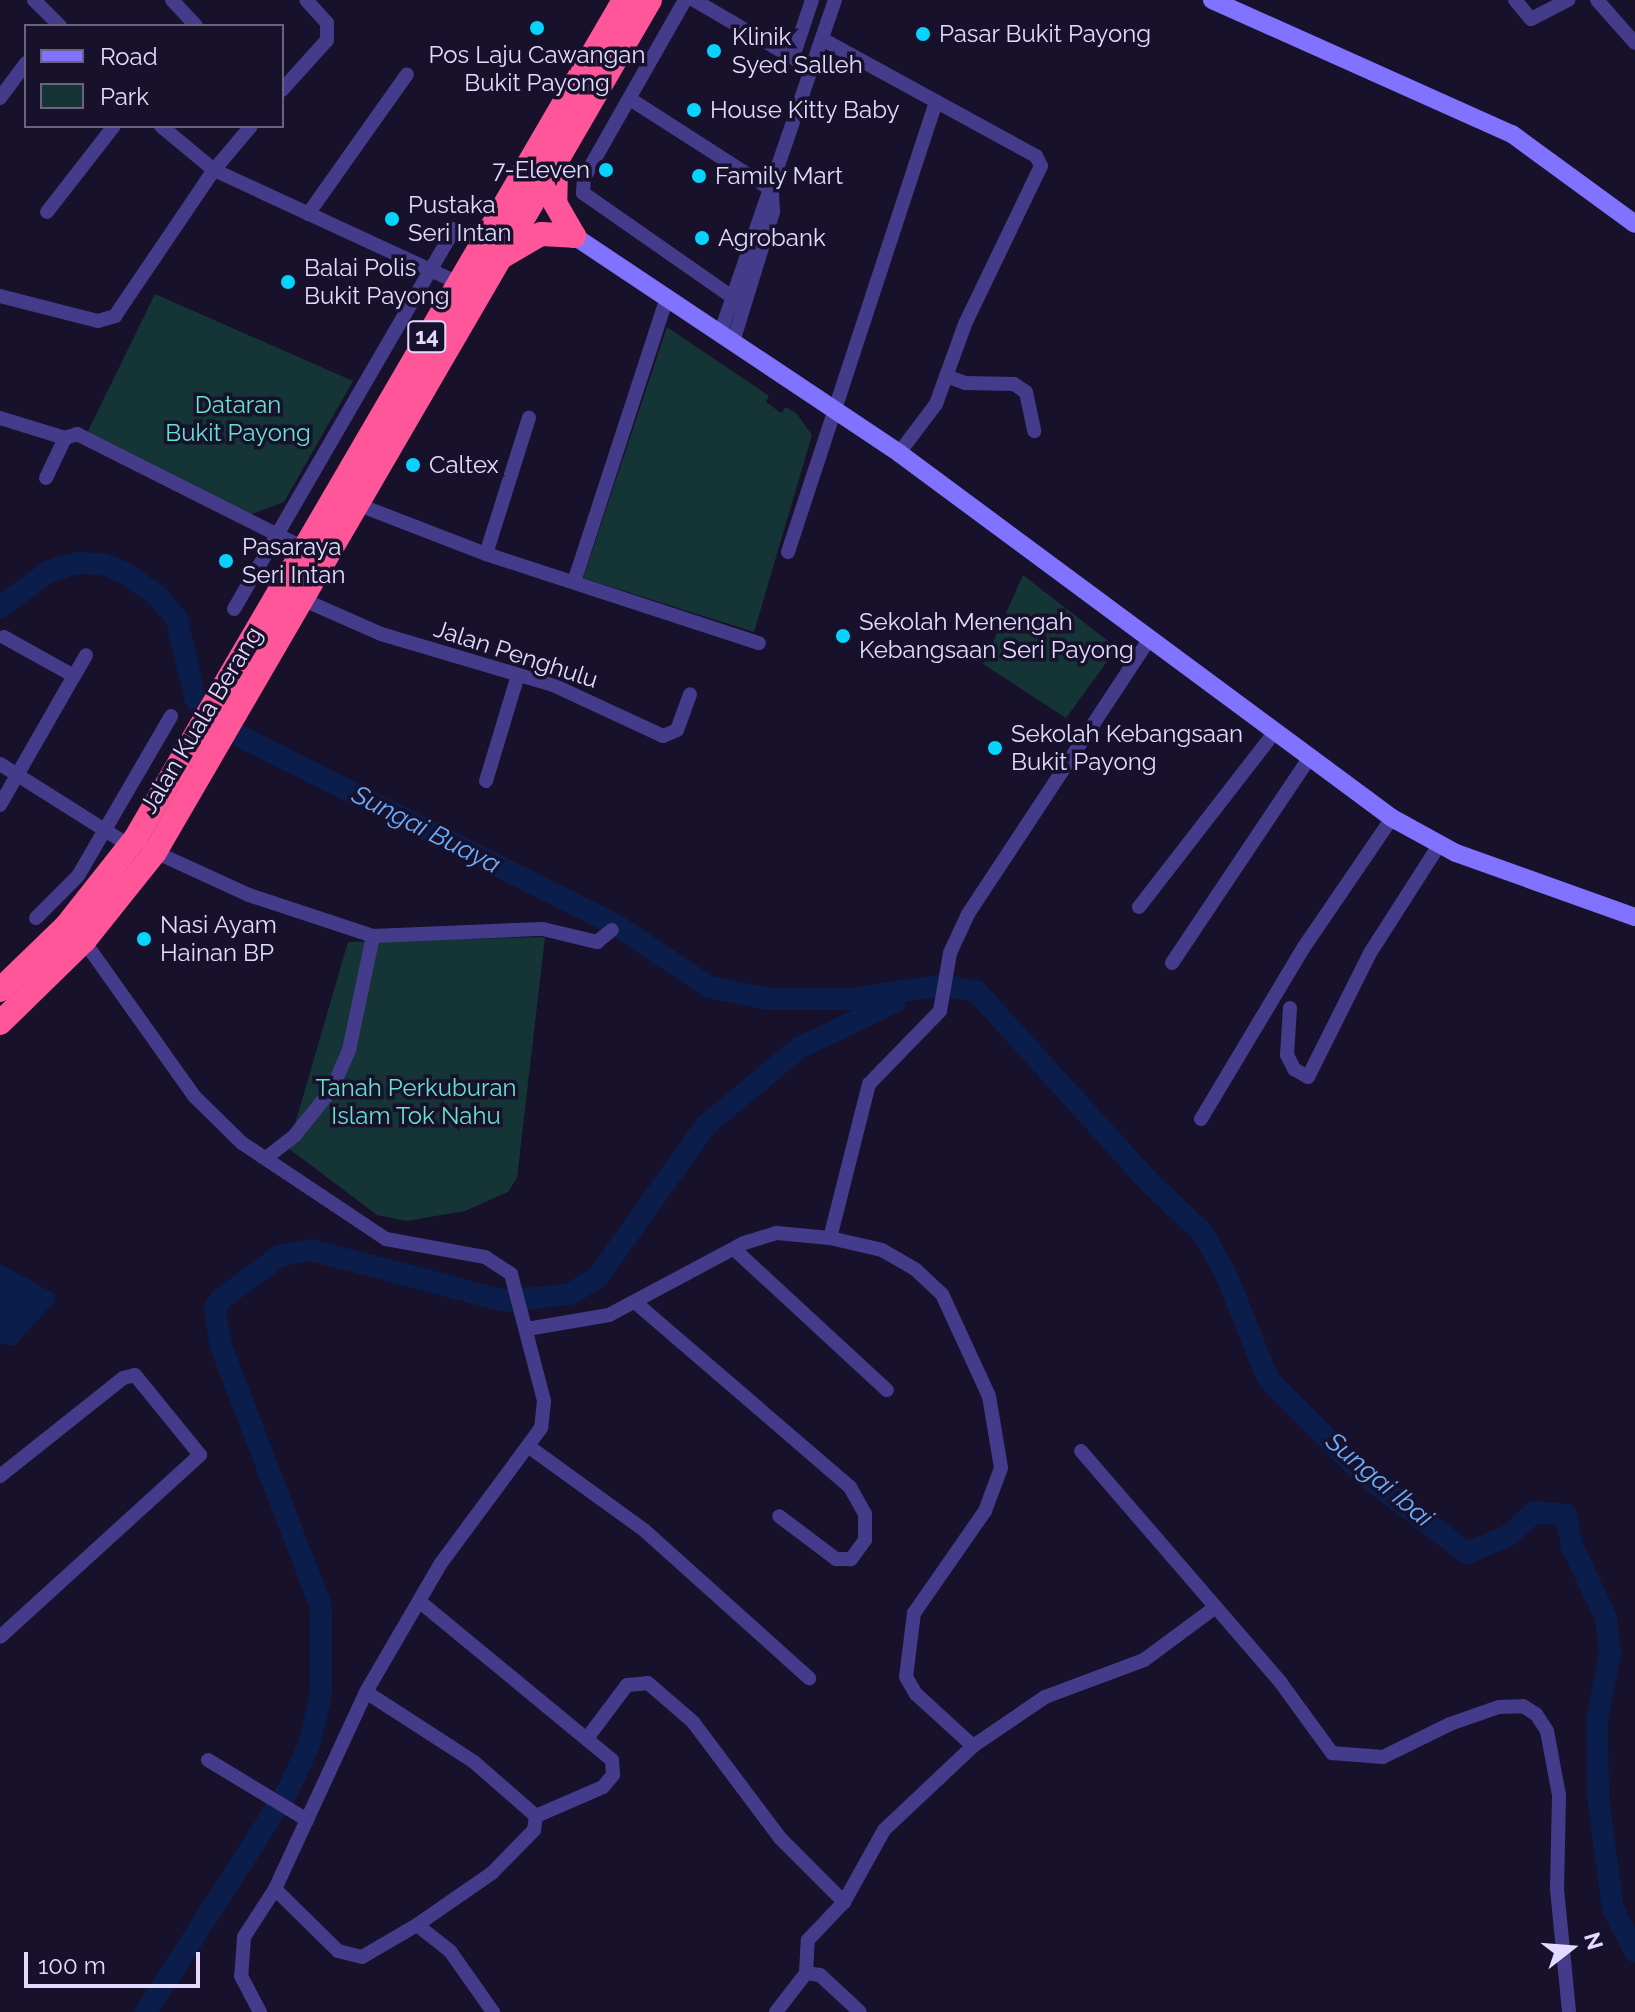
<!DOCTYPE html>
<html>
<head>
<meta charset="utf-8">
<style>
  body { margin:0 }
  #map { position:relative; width:1635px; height:2012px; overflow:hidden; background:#18112c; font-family:Raleway,sans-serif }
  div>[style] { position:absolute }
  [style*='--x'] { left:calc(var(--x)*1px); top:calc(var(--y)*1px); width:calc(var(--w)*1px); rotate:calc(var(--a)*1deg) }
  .green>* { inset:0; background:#143436 }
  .water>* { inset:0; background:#0a1d4b }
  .river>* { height:22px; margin:-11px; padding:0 11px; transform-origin:11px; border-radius:11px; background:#0a1d4b }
  .street>* { height:14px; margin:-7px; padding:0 7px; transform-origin:7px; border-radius:7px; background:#453b8b }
  .secondary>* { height:18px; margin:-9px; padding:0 9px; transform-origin:9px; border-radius:9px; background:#8172ff }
  .highway>* { height:24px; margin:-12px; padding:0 12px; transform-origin:12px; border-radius:12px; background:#ff569a }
  .dots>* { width:22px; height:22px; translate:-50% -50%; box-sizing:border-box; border:4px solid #18112c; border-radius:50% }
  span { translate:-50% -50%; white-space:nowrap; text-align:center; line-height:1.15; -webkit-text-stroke:7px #18112c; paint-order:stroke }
  .shield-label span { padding:2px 6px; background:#18112c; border:2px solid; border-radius:6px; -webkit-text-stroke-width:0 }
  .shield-label { font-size:22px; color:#e2dbff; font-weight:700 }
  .poi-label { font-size:24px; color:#e2dbff }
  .left { translate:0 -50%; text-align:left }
  .right { translate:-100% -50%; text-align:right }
  .park-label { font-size:24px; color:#64e3cd }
  .street-label { font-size:24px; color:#e2dbff }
  .water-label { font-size:26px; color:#69aeff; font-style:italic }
  .legend { position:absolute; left:24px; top:24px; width:260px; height:104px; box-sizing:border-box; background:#18112c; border:2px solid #696280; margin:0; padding:10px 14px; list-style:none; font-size:24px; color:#e2dbff }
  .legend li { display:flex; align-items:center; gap:16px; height:40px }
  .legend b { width:40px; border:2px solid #696280 }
  .north { position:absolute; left:1531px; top:1908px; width:80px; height:80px; -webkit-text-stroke:6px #18112c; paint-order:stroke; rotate:73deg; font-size:22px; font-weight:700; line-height:32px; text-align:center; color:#e2dbff }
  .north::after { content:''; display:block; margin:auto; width:28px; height:36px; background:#e2dbff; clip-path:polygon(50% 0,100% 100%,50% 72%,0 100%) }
  .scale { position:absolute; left:24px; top:1952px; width:176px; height:36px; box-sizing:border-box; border:4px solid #e2dbff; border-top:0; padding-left:10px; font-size:24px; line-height:28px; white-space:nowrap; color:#e2dbff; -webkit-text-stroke:6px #18112c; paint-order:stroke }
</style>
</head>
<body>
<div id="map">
  <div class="green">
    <div style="clip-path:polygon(155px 294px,353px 381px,284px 502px,249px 515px,87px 433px)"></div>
    <div style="clip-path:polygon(667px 327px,769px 396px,766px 402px,781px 413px,786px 407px,797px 414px,812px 435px,754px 632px,583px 578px)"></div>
    <div style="clip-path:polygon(1023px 575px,1117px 648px,1066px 718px,983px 664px)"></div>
    <div style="clip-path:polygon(545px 937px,517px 1178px,508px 1192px,465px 1211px,407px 1221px,377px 1215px,288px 1148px,348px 942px)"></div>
  </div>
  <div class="water">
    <div style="clip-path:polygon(0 1264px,55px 1294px,55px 1301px,14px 1346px,0 1343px)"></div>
  </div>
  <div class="river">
    <div style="--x:0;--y:607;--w:62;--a:-35.8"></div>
    <div style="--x:50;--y:571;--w:27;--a:-17"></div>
    <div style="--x:76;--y:563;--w:27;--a:2"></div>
    <div style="--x:103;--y:564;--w:24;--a:22"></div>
    <div style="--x:125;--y:573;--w:39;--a:35"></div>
    <div style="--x:157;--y:595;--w:32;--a:51"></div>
    <div style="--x:177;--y:620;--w:80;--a:77"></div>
    <div style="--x:195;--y:698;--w:35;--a:50"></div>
    <div style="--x:218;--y:725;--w:445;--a:26.7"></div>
    <div style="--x:616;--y:925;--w:112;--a:33.7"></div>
    <div style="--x:709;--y:987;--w:60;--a:11.5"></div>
    <div style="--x:768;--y:999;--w:84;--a:0"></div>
    <div style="--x:852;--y:999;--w:90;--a:-8.9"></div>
    <div style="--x:941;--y:985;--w:36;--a:10"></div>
    <div style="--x:976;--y:991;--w:261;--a:47.8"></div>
    <div style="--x:1151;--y:1184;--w:69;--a:43.2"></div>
    <div style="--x:1201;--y:1231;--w:48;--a:59.7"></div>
    <div style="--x:1225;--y:1272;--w:115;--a:68.1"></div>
    <div style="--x:1268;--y:1379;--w:134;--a:45"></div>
    <div style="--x:1363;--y:1474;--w:131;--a:37.2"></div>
    <div style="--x:1467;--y:1553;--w:44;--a:-22.5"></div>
    <div style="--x:1508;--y:1536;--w:36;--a:-42"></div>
    <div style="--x:1535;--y:1512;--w:31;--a:6"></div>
    <div style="--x:1566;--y:1515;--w:32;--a:79"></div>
    <div style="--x:1572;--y:1546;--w:80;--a:64.7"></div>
    <div style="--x:1606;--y:1618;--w:36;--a:84"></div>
    <div style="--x:1610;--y:1654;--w:67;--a:101.1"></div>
    <div style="--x:1597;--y:1720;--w:75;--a:89.2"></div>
    <div style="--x:1598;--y:1795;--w:116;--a:82.6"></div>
    <div style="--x:1613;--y:1910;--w:47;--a:61.8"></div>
    <div style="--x:146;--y:2012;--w:266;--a:-57.4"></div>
    <div style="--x:289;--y:1788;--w:47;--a:-65.1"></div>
    <div style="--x:309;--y:1745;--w:52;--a:-76.8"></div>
    <div style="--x:321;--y:1694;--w:87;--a:-90"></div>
    <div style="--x:321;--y:1607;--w:279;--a:-111"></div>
    <div style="--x:221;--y:1347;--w:38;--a:-99"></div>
    <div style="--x:215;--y:1309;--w:10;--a:-61"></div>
    <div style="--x:220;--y:1300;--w:74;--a:-36.7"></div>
    <div style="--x:279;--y:1256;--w:33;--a:-11"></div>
    <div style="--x:311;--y:1250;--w:202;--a:14.7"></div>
    <div style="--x:506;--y:1301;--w:64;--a:-6.2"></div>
    <div style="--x:570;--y:1294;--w:31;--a:-31"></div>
    <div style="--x:597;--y:1278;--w:188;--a:-54.5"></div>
    <div style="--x:706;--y:1125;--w:121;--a:-39.6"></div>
    <div style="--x:799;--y:1048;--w:106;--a:-25.6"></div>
  </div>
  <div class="street">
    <div style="--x:34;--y:0;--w:37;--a:45"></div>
    <div style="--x:172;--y:0;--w:35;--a:47"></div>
    <div style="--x:685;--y:0;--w:205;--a:119.6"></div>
    <div style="--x:584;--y:178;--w:15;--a:94"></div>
    <div style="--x:583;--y:193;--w:182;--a:34.9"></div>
    <div style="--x:694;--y:0;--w:137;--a:30.3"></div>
    <div style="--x:1515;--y:0;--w:25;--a:50"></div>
    <div style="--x:1531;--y:19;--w:42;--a:-27.2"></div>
    <div style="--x:1597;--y:0;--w:57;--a:48.5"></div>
    <div style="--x:822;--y:39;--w:244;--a:28.7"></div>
    <div style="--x:1036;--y:156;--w:11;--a:63"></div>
    <div style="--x:1041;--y:166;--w:175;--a:115.7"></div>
    <div style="--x:965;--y:324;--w:85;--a:109.9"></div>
    <div style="--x:936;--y:404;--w:61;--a:127.1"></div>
    <div style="--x:793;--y:57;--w:60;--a:-71.6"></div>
    <div style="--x:282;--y:90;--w:67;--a:-48"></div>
    <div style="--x:327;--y:40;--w:17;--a:-90"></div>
    <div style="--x:327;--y:23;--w:31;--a:-132"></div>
    <div style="--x:0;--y:98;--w:44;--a:-53.4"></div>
    <div style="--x:630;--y:99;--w:169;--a:32.7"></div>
    <div style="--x:161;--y:126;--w:69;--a:39.7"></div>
    <div style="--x:214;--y:170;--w:270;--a:24.8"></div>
    <div style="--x:47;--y:212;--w:109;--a:-52.1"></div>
    <div style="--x:308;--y:214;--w:171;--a:-54.7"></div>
    <div style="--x:0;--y:296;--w:101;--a:14.3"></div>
    <div style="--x:98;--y:321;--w:18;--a:-16"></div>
    <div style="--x:115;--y:316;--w:176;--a:-55.9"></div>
    <div style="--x:214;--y:170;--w:57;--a:-49.9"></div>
    <div style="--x:720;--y:334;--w:353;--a:-71"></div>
    <div style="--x:733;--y:342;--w:136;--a:-72.9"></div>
    <div style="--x:773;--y:212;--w:21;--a:-93"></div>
    <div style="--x:946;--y:376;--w:20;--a:20"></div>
    <div style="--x:965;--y:383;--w:49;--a:1.2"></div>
    <div style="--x:1014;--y:384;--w:14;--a:34"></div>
    <div style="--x:1026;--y:392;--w:40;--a:78"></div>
    <div style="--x:0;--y:418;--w:68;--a:17.1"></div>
    <div style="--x:46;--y:478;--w:44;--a:-64.6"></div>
    <div style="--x:65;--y:438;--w:13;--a:-18"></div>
    <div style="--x:77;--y:434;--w:254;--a:26.7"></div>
    <div style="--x:359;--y:505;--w:136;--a:21.1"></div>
    <div style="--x:486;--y:554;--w:287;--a:18.1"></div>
    <div style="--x:788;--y:552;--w:474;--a:-71.8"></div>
    <div style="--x:486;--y:554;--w:143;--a:-72.5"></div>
    <div style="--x:574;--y:582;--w:299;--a:-71.9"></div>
    <div style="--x:304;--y:600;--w:84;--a:23.8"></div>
    <div style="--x:381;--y:634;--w:179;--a:16.5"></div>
    <div style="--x:553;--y:685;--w:121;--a:24.9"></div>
    <div style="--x:663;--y:736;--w:15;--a:-23"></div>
    <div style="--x:677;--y:730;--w:38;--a:-70"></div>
    <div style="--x:234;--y:609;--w:439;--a:-59.9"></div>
    <div style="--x:454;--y:229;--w:31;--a:27"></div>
    <div style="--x:74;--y:676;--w:24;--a:-60"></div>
    <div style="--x:0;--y:764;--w:154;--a:32.2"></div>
    <div style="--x:486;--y:781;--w:111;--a:-73.2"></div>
    <div style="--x:0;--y:805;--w:149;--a:-60.2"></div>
    <div style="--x:74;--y:676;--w:80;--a:-150.9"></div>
    <div style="--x:155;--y:852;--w:103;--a:24.6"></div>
    <div style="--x:249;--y:895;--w:131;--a:18.3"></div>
    <div style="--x:373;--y:936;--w:170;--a:-2.4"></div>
    <div style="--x:543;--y:929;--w:56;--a:13.5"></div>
    <div style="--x:597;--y:942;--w:19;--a:-39"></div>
    <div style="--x:1139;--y:907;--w:219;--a:-52.2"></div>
    <div style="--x:36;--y:918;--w:59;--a:-45"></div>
    <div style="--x:78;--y:876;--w:185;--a:-59.8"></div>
    <div style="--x:84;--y:941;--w:191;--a:54.6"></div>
    <div style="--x:195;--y:1097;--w:66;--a:44.4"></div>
    <div style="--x:242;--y:1143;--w:173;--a:33.7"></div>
    <div style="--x:386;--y:1239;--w:101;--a:10.3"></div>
    <div style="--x:485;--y:1257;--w:31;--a:33"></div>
    <div style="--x:511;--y:1274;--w:131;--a:75.4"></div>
    <div style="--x:544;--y:1401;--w:27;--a:96"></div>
    <div style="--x:541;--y:1428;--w:168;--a:126.5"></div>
    <div style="--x:441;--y:1563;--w:149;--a:120.2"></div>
    <div style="--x:366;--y:1692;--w:217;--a:114.8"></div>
    <div style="--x:275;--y:1889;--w:57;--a:122.9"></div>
    <div style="--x:244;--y:1937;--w:39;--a:94"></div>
    <div style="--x:241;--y:1976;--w:41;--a:62.2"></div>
    <div style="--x:1172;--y:963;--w:244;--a:-56.2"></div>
    <div style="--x:1290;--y:1008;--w:47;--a:93.7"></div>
    <div style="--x:1287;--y:1055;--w:16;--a:63"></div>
    <div style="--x:1294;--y:1069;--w:16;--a:30"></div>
    <div style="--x:1308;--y:1077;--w:139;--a:-63.4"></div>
    <div style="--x:1370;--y:953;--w:128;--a:-57.4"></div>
    <div style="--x:1201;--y:1119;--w:200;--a:-59.1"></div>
    <div style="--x:1304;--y:947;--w:156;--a:-55.7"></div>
    <div style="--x:266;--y:1158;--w:37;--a:-38"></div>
    <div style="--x:295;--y:1135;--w:59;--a:-51.2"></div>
    <div style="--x:332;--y:1089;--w:43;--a:-66.4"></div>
    <div style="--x:349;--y:1050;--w:116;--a:-78.1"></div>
    <div style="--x:830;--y:1238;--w:159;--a:-75.8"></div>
    <div style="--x:869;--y:1084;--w:102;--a:-45.8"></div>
    <div style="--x:940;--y:1011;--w:59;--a:-80.2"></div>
    <div style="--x:950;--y:953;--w:43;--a:-65.2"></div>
    <div style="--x:968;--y:914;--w:327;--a:-56.6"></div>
    <div style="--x:734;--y:1249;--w:208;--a:42.7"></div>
    <div style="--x:636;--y:1303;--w:282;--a:40.7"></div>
    <div style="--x:850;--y:1487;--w:31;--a:61"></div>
    <div style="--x:865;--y:1514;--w:26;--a:90"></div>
    <div style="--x:865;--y:1540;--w:24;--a:126"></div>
    <div style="--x:851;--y:1559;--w:15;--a:180"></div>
    <div style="--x:836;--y:1559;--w:71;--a:-143"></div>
    <div style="--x:527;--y:1329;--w:83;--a:-9.7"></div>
    <div style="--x:609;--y:1315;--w:153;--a:-28.1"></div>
    <div style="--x:744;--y:1243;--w:34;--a:-17"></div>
    <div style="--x:777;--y:1233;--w:53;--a:5.4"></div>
    <div style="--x:830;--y:1238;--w:53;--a:13"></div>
    <div style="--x:882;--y:1250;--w:39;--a:30"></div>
    <div style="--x:916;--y:1270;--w:35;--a:43"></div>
    <div style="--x:942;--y:1294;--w:112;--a:65.3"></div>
    <div style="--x:989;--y:1396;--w:73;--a:80.5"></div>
    <div style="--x:1001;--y:1468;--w:46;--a:110.4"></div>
    <div style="--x:985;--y:1511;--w:124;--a:124.8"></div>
    <div style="--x:914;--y:1613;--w:64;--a:97.1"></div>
    <div style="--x:906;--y:1677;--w:20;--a:60"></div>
    <div style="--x:916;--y:1694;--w:77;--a:42.4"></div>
    <div style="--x:528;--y:1446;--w:143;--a:35.9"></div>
    <div style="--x:644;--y:1530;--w:222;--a:41.9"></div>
    <div style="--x:1081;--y:1451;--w:306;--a:49.2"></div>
    <div style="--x:1281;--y:1683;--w:87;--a:53.9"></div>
    <div style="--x:1332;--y:1753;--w:51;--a:4.5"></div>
    <div style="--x:1383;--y:1757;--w:75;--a:-26.2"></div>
    <div style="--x:1450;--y:1724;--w:52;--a:-19.1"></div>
    <div style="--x:1499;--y:1707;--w:24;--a:-2"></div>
    <div style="--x:1523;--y:1706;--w:15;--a:32"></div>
    <div style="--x:1536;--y:1714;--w:20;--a:57"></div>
    <div style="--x:1547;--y:1731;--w:65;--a:79.4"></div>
    <div style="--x:1559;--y:1795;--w:94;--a:91.2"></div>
    <div style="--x:1557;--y:1889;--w:124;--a:84.4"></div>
    <div style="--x:0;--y:1476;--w:157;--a:-38.5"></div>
    <div style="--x:123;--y:1378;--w:12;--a:-14"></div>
    <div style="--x:135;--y:1375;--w:103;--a:50.9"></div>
    <div style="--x:200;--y:1455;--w:270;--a:137.7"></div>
    <div style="--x:419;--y:1601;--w:250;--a:39.5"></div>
    <div style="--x:612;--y:1760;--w:15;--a:86"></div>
    <div style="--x:613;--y:1775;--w:16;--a:130"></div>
    <div style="--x:603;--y:1787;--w:73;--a:156.6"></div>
    <div style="--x:366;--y:1692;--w:129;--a:32.9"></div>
    <div style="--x:474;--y:1762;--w:82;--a:41.1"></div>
    <div style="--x:536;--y:1816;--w:14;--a:98"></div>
    <div style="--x:534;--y:1830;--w:60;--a:134.3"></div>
    <div style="--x:492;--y:1873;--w:91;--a:145.3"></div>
    <div style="--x:588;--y:1737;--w:65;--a:-53.1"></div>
    <div style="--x:627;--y:1685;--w:21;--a:-5"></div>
    <div style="--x:648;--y:1683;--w:60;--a:40.9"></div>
    <div style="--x:693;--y:1722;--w:145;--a:53.1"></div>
    <div style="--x:780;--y:1838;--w:91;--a:45"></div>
    <div style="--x:208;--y:1760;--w:116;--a:31.2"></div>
    <div style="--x:275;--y:1889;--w:88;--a:44.5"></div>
    <div style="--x:338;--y:1951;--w:25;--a:14"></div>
    <div style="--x:362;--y:1957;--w:64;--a:-30.2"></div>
    <div style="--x:417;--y:1925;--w:42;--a:38.2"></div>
    <div style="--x:450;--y:1951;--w:75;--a:54.8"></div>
    <div style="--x:806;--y:1973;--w:14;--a:8"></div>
    <div style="--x:820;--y:1975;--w:54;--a:42.8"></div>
    <div style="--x:776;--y:2012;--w:49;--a:-52.4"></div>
    <div style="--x:806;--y:1973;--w:33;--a:-87"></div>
    <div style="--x:808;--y:1940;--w:52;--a:-46.5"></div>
    <div style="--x:844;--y:1902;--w:82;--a:-60.9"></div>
    <div style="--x:884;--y:1830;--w:122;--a:-43.3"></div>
    <div style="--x:973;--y:1746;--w:87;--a:-34.2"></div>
    <div style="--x:1045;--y:1697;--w:106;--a:-20.5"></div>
    <div style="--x:1144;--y:1660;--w:86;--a:-36.5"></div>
  </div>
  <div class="secondary">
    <div style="--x:1212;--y:0;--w:329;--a:24.1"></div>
    <div style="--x:1512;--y:134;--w:152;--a:36.2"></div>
    <div style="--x:574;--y:236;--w:391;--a:33.7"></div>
    <div style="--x:899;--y:453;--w:613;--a:36.51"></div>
    <div style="--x:1392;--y:818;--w:73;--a:28.7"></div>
    <div style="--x:1456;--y:853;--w:190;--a:19.7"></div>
  </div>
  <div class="highway">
    <div style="--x:556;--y:164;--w:39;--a:91"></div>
    <div style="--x:555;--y:203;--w:38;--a:60"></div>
    <div style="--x:503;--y:256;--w:44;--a:-30.1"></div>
    <div style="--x:541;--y:234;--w:33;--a:3"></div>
    <div style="--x:0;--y:990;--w:93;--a:-44.1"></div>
    <div style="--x:67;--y:925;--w:110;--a:-51.7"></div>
    <div style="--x:135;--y:839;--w:971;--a:-59.76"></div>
    <div style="--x:0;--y:1023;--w:117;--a:-44.3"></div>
    <div style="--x:84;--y:941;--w:114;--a:-51.4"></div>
    <div style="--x:155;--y:852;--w:985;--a:-59.84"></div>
  </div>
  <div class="dots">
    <div style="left:537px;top:28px;background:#07d3ff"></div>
    <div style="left:923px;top:34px;background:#07d3ff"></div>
    <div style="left:714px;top:51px;background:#07d3ff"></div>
    <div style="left:694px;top:110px;background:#07d3ff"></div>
    <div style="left:606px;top:170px;background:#07d3ff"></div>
    <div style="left:699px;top:176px;background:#07d3ff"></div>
    <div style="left:392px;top:219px;background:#07d3ff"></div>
    <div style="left:702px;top:238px;background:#07d3ff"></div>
    <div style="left:288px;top:282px;background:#07d3ff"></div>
    <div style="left:413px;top:465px;background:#07d3ff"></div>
    <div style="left:226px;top:561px;background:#07d3ff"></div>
    <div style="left:843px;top:636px;background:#07d3ff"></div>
    <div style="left:995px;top:748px;background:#07d3ff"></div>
    <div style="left:144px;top:939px;background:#07d3ff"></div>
  </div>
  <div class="shield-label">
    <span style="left:427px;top:337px">14</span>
  </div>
  <div class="poi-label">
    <span class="left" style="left:939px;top:34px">Pasar Bukit Payong</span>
    <span class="left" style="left:732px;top:51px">Klinik<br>Syed Salleh</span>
    <span style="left:537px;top:69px">Pos Laju Cawangan<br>Bukit Payong</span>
    <span class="left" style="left:710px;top:110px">House Kitty Baby</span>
    <span class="right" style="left:590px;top:170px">7-Eleven</span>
    <span class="left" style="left:715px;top:176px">Family Mart</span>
    <span class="left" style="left:408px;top:219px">Pustaka<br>Seri Intan</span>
    <span class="left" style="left:718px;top:238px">Agrobank</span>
    <span class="left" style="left:304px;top:282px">Balai Polis<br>Bukit Payong</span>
    <span class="left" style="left:429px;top:465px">Caltex</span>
    <span class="left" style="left:242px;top:561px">Pasaraya<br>Seri Intan</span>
    <span class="left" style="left:859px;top:636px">Sekolah Menengah<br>Kebangsaan Seri Payong</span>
    <span class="left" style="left:1011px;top:748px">Sekolah Kebangsaan<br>Bukit Payong</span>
    <span class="left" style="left:160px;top:939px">Nasi Ayam<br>Hainan BP</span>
  </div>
  <div class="park-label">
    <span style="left:238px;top:419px">Dataran<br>Bukit Payong</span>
    <span style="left:416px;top:1102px">Tanah Perkuburan<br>Islam Tok Nahu</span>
  </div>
  <div class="street-label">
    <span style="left:516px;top:654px;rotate:18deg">Jalan Penghulu</span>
    <span style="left:201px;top:720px;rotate:-59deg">Jalan Kuala Berang</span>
  </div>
  <div class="water-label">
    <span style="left:426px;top:830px;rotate:27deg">Sungai Buaya</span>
    <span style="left:1379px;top:1480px;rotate:40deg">Sungai Ibai</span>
  </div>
  <ul class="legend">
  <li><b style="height:10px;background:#8172ff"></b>Road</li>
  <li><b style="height:22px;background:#143436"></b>Park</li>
  </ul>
  <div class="north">N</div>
  <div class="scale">100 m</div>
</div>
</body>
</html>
